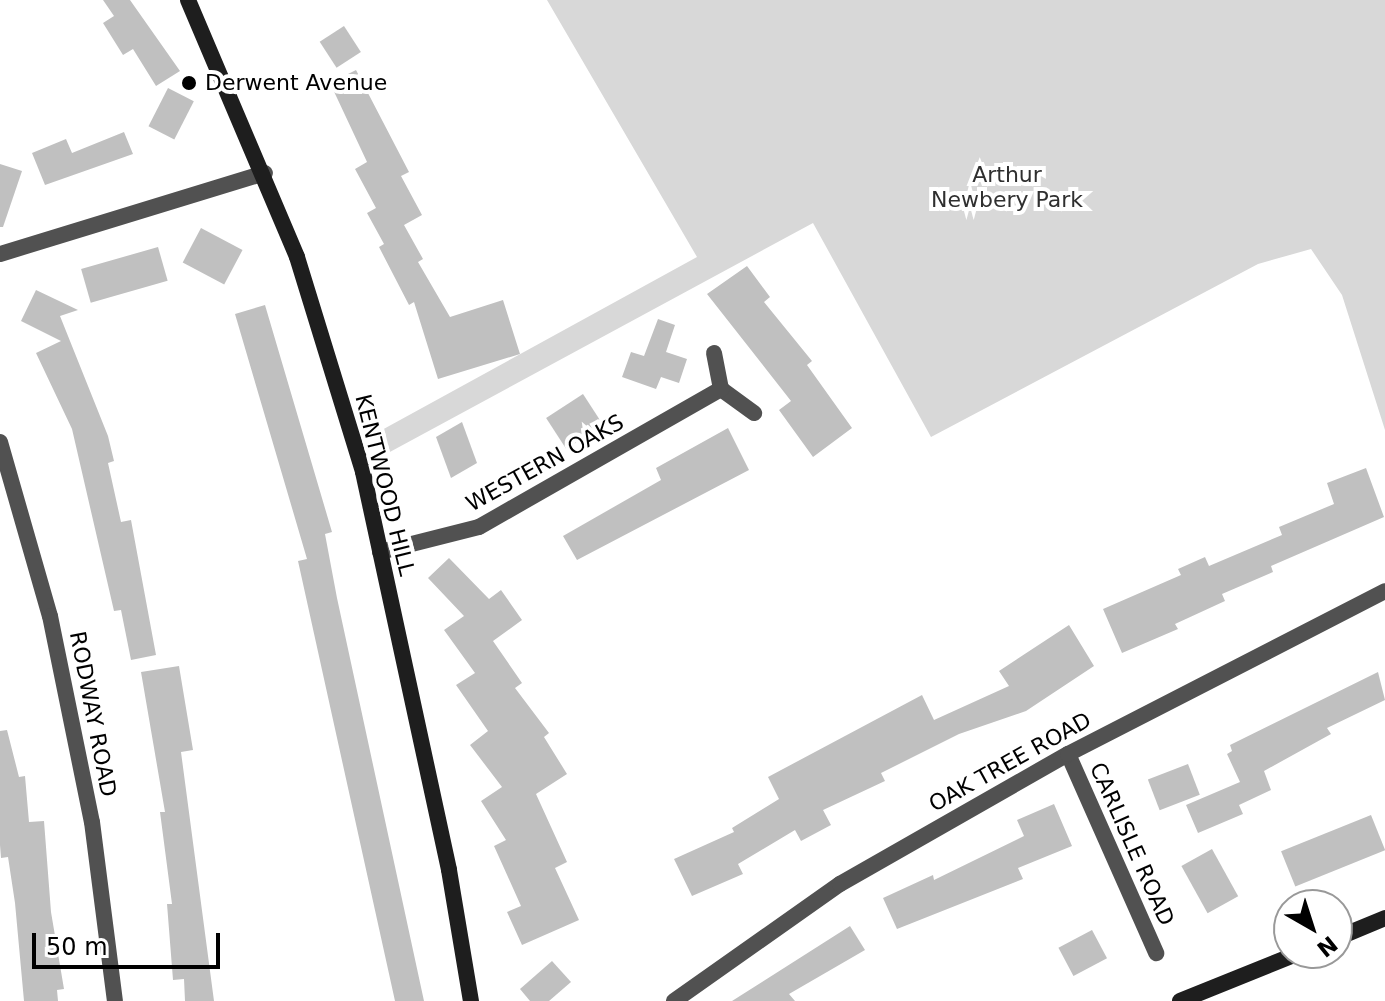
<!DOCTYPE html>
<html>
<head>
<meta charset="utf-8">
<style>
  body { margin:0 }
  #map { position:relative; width:1385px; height:1001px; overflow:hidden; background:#fff; font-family:"DejaVu Sans",sans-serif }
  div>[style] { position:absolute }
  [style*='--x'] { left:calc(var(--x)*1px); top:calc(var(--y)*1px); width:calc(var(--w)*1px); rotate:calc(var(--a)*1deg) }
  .green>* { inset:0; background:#d8d8d8 }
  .building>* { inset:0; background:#c0c0c0; transform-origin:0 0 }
  .street>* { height:16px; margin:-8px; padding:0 8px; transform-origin:8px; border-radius:8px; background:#515151 }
  .secondary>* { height:16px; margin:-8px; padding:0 8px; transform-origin:8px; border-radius:8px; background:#1e1e1e }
  .dots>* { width:22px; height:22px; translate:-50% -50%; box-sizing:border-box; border:4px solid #fff; border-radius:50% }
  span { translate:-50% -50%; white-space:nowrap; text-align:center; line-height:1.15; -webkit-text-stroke:8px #fff; paint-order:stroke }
  .poi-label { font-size:22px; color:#000 }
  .left { translate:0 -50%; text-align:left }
  .park-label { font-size:22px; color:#2f2f2f }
  .street-label { font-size:22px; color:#000 }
  .north { position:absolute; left:1273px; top:889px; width:80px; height:80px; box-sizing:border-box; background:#fff; border:2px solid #999; border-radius:50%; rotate:141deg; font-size:22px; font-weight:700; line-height:32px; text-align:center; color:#000 }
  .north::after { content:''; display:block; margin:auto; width:28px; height:36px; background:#000; clip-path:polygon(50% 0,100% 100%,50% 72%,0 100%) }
  .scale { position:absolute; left:32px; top:933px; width:188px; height:36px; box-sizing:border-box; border:4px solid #000; border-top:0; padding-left:10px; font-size:24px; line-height:28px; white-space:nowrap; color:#000; -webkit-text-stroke:6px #fff; paint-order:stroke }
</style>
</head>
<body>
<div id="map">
  <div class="green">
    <div style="clip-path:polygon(547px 0,1385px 0,1385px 430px,1342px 295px,1311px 249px,1258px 264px,931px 437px,813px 223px,388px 453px,380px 431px,697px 257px)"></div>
  </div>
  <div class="building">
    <div style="clip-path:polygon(103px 0,130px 0,180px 71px,156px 86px,133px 49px,123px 55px,103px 23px,114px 16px)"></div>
    <div style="left:344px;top:26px;width:31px;height:29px;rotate:57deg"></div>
    <div style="clip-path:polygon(356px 70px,409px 172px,401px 176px,422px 215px,404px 225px,423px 259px,418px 262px,450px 317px,503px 300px,520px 354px,438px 379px,414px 302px,409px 305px,379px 247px,384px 244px,367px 213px,376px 208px,355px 169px,367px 162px,330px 83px)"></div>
    <div style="left:168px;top:88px;width:29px;height:43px;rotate:27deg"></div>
    <div style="clip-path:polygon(124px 132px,133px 154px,45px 185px,32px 153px,66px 139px,72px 153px)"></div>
    <div style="clip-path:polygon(0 164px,22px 171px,3px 227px,0 227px)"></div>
    <div style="left:201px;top:228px;width:47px;height:39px;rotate:28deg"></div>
    <div style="left:158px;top:247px;width:35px;height:80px;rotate:74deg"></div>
    <div style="clip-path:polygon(747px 266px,770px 297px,764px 302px,812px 361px,807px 365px,852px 428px,813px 457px,779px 410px,791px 401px,707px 294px)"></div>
    <div style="clip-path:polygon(36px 290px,78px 310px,60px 316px,108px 436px,114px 461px,108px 463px,121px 522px,131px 520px,156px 655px,131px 660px,121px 610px,114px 611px,72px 429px,36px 353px,61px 341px,21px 321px)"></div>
    <div style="clip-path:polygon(265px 305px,332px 532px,325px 534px,337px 598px,424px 1001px,395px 1001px,298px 561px,307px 559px,235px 314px)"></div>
    <div style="clip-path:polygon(658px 319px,675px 325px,666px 352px,687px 359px,679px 383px,661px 377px,656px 389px,622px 377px,631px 352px,644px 356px)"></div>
    <div style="left:583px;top:394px;width:37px;height:44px;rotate:57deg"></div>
    <div style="clip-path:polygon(462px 422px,477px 463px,451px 478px,436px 437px)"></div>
    <div style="clip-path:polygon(728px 428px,749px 470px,577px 560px,563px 536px,661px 480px,656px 468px)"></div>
    <div style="clip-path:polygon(1366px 468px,1384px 517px,1271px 566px,1273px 572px,1222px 594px,1225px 601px,1175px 624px,1178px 629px,1122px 653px,1103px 609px,1181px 575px,1178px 569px,1205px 557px,1209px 566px,1282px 535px,1279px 527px,1334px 504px,1327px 483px)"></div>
    <div style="clip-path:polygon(449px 558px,489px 599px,501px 590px,522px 620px,493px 641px,522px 683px,515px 688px,549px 733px,544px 737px,567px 774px,536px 794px,567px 862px,555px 868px,579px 920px,522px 945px,507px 912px,521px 906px,494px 846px,506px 840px,481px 801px,502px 787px,470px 745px,488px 731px,456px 685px,475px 673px,444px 630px,464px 616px,428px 578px)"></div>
    <div style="clip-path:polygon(1069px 625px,1094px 666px,1026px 711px,959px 734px,881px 773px,885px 781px,823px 810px,831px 825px,801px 841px,795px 830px,738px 864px,743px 874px,692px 896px,674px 859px,734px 832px,732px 828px,779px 799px,768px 777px,922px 695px,934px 720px,1009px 686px,999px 671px)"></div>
    <div style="clip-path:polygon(179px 666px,193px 750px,181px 752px,214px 1001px,185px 1001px,184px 979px,173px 980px,167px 904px,172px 904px,160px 812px,165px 812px,141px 672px)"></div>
    <div style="clip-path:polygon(1378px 672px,1385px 700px,1327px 728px,1331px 734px,1264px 771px,1271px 790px,1239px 805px,1243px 814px,1198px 833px,1186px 805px,1240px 782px,1227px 754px,1232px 751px,1230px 745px)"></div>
    <div style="clip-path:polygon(7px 730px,19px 777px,25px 776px,29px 822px,44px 821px,51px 912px,64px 989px,57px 990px,58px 1001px,24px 1001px,15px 903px,8px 857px,1px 858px,0 845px,0 731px)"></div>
    <div style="left:1188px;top:764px;width:33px;height:43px;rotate:69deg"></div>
    <div style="clip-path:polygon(1054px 804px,1072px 846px,1018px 868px,1023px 879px,897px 929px,883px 898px,933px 875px,934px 880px,1024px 836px,1017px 820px)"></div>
    <div style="left:1371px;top:815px;width:38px;height:97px;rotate:68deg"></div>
    <div style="left:1212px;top:849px;width:54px;height:35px;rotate:61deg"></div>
    <div style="clip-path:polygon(850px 926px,865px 950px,789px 994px,795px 1001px,732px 1001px)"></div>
    <div style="left:1092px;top:930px;width:32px;height:38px;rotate:62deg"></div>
    <div style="clip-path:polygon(552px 961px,571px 982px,549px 1001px,530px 1001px,520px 989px)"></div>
  </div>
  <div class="street">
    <div style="--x:0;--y:254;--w:277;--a:-17"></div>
    <div style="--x:714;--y:353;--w:37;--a:79"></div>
    <div style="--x:721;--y:389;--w:41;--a:36"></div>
    <div style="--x:0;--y:442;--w:181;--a:74"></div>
    <div style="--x:50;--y:616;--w:210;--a:78.5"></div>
    <div style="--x:92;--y:822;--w:180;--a:82.7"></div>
    <div style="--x:380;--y:552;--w:102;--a:-14.2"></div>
    <div style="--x:479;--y:527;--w:279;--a:-29.7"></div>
    <div style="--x:1068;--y:754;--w:218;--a:66.1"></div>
    <div style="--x:674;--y:1001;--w:203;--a:-35.2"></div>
    <div style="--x:840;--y:884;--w:262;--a:-29.7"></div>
    <div style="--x:1068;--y:754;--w:356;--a:-27.2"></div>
  </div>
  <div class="secondary">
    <div style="--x:188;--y:0;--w:279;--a:67"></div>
    <div style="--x:297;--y:257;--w:225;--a:72.9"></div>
    <div style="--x:363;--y:472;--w:407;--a:77.8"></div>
    <div style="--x:449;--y:870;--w:133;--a:80.5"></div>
    <div style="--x:1337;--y:938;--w:52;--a:-22.6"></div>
    <div style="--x:1180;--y:1001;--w:128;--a:-22"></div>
  </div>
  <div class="dots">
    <div style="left:189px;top:83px;background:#000"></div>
  </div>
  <div class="poi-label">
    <span class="left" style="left:205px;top:83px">Derwent Avenue</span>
  </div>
  <div class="park-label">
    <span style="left:1007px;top:187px">Arthur<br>Newbery Park</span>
  </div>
  <div class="street-label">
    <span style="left:545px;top:463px;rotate:-29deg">WESTERN OAKS</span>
    <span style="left:385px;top:485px;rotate:76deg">KENTWOOD HILL</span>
    <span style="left:93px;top:714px;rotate:79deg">RODWAY ROAD</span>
    <span style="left:1010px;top:762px;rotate:-29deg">OAK TREE ROAD</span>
    <span style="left:1132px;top:844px;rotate:66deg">CARLISLE ROAD</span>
  </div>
  <div class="north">N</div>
  <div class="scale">50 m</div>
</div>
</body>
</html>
